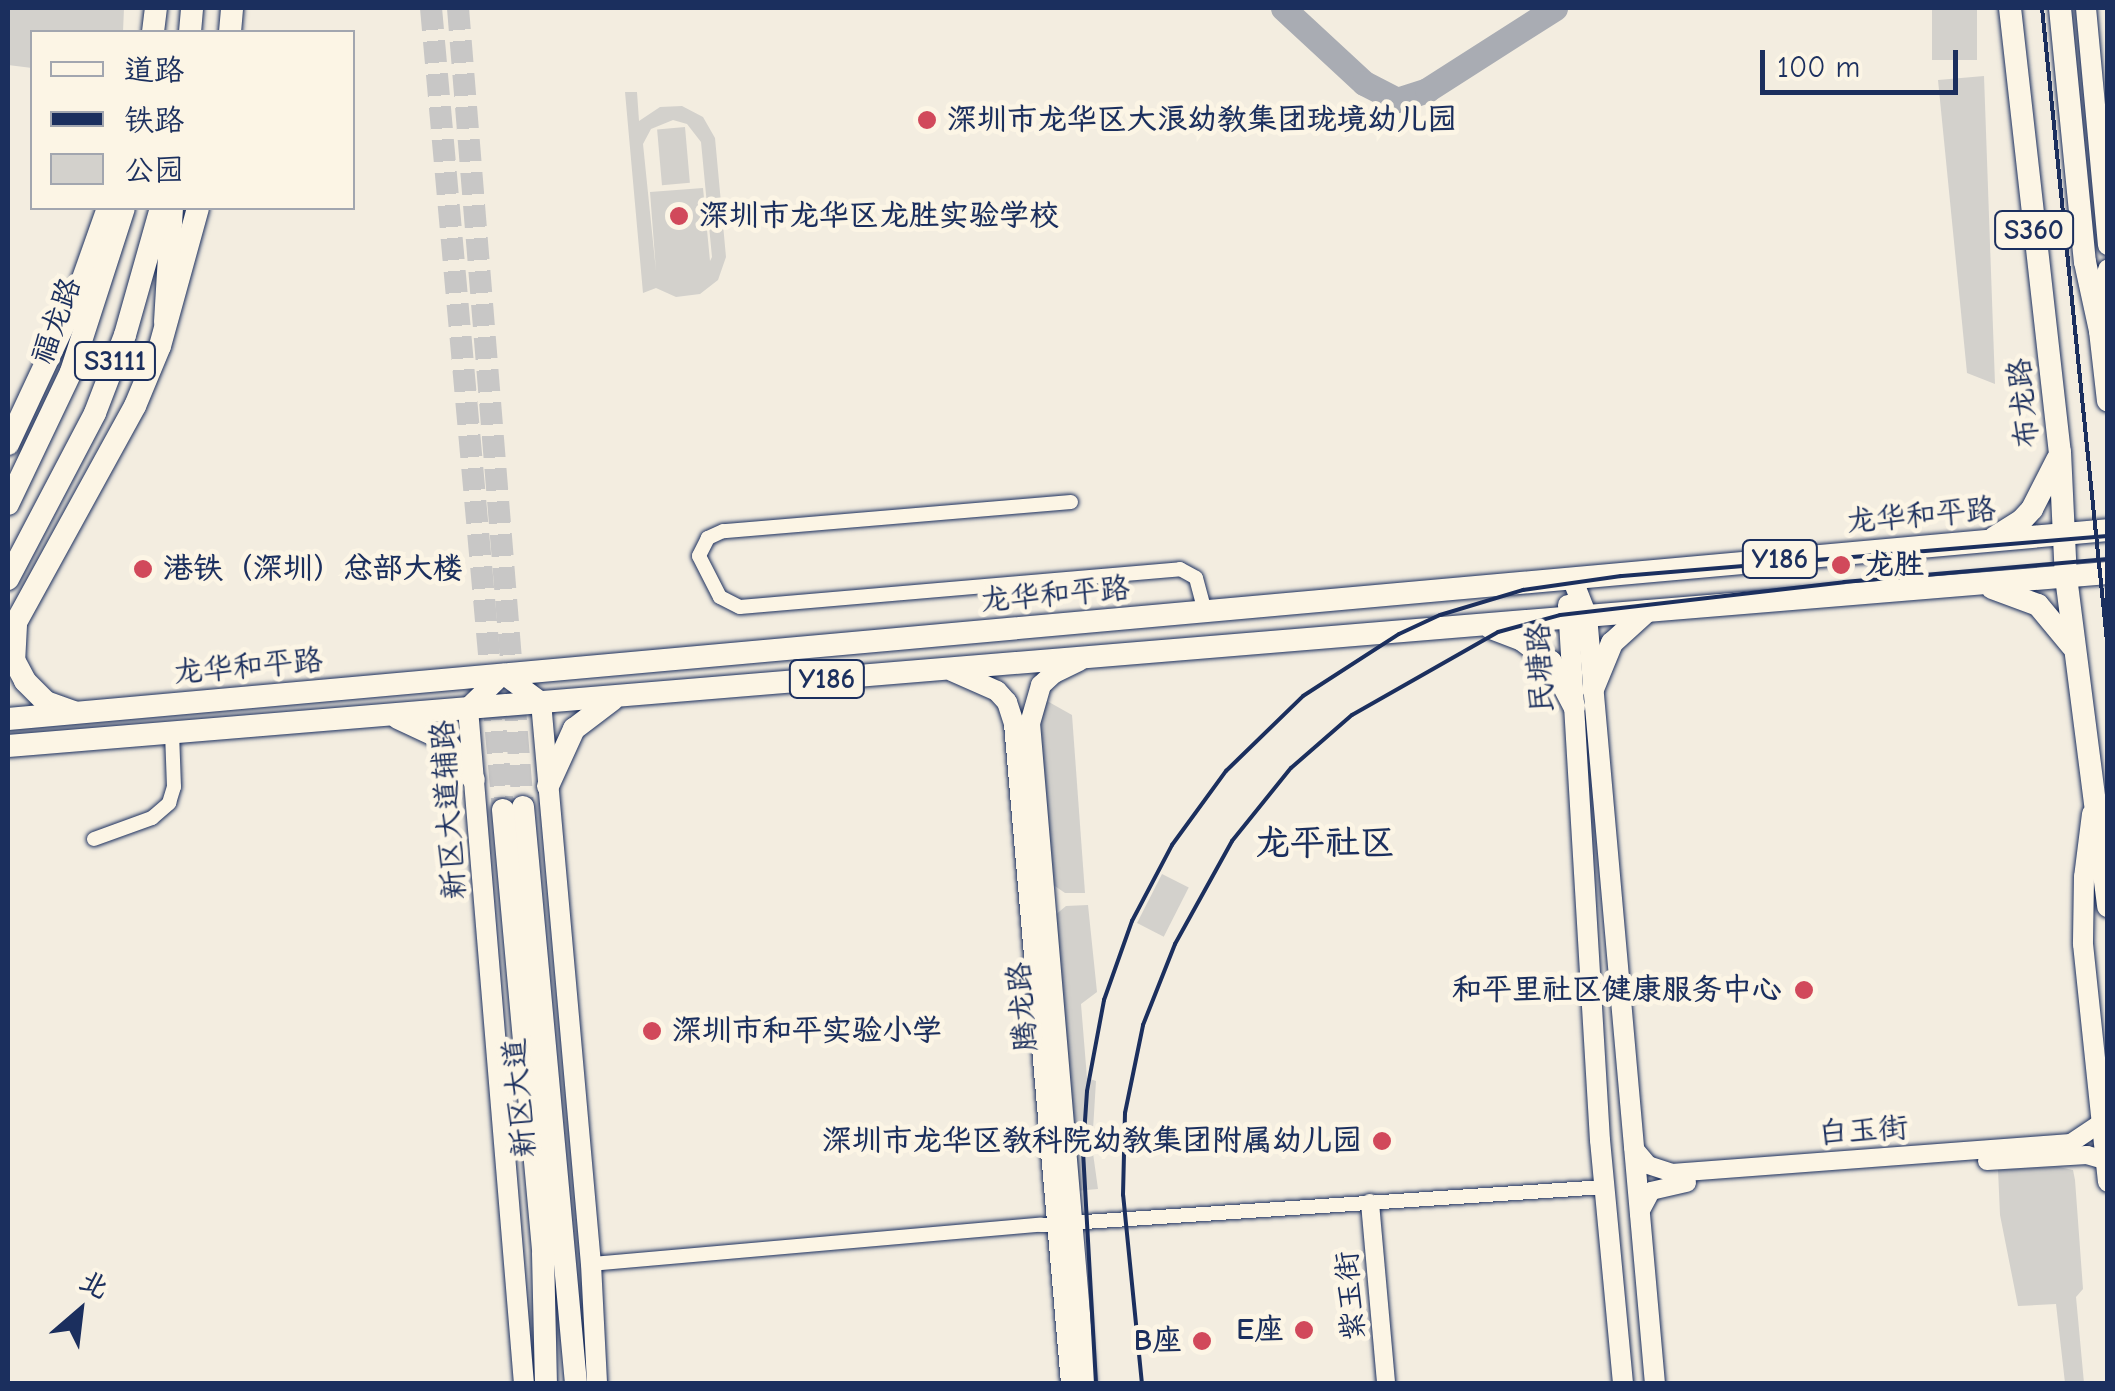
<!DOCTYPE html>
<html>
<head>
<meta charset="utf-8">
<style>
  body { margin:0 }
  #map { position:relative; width:2115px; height:1391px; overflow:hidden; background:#f3ede0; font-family:"Comic Neue","LXGW WenKai TC",sans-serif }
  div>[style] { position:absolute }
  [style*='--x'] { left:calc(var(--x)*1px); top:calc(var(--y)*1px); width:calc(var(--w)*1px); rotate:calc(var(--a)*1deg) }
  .green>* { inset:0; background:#d3d1cc; transform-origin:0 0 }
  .river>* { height:25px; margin:-12.5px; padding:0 12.5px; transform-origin:12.5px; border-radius:12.5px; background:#a9acb3 }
  .primary-tunnel>* { height:22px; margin-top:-11px; transform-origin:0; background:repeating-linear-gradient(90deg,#c8c7c6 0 22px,transparent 0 33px) }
  .roads { filter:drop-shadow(0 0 2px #1b2f5e) drop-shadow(0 0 2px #1b2f5e) }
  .minor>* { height:14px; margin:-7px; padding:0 7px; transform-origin:7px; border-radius:7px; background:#fcf5e5 }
  .tertiary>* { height:18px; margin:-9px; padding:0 9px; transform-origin:9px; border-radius:9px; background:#fcf5e5 }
  .secondary>* { height:20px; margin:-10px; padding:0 10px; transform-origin:10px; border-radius:10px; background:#fcf5e5 }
  .primary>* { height:22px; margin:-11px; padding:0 11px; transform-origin:11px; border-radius:11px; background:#fcf5e5 }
  .trunk>* { height:22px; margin:-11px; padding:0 11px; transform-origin:11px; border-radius:11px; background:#fcf5e5 }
  .rail>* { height:4px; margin:-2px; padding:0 2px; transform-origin:2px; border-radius:2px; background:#1b2f5e }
  .dots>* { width:28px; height:28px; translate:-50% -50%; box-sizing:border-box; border:5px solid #fcf5e5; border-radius:50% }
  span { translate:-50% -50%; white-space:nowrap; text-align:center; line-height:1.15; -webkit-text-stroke:10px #fcf5e5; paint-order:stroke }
  .shield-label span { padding:2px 8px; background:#fcf5e5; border:2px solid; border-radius:8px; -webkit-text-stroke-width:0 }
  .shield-label { font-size:28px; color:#1b2f5e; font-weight:700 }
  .poi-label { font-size:30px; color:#1b2f5e; font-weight:700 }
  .left { translate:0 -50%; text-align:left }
  .right { translate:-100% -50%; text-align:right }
  .street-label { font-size:30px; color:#1b2f5e }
  .quarter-label { font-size:35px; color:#1b2f5e; font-weight:700 }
  .frame { position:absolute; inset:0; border:10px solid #1b2f5e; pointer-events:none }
  .legend { position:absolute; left:30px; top:30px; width:325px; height:180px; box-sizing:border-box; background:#fcf5e5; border:2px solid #a2a6af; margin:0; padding:12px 18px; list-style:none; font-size:30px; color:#1b2f5e }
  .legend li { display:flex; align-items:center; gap:20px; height:50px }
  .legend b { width:50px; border:2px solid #a2a6af }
  .north { position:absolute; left:30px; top:1261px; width:100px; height:100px; -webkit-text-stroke:8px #fcf5e5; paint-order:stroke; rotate:28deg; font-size:28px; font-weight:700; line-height:40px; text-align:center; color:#1b2f5e }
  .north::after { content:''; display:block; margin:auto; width:35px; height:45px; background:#1b2f5e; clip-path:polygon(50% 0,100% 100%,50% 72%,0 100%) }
  .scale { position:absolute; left:1760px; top:50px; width:198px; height:45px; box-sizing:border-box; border:5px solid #1b2f5e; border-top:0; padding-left:12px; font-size:30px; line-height:35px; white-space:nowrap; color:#1b2f5e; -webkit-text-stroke:8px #fcf5e5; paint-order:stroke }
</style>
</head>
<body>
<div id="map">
  <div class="green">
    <div style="clip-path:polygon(8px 8px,124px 8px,123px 32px,32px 32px,32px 68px,8px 65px)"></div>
    <div style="left:1932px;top:8px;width:45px;height:52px"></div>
    <div style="clip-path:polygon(1984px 76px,1995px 384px,1967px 373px,1938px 80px)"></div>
    <div style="clip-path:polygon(evenodd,637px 92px,639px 121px,660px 107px,682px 106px,703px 117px,715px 138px,726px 257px,718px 280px,700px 294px,676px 297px,656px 288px,643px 293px,625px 92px,637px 92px,673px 120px,687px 124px,701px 142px,712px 257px,710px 261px,703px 188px,650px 192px,656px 271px,643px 144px,651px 129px,673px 120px)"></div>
    <div style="left:685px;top:127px;width:56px;height:28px;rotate:85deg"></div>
    <div style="clip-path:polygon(1040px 697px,1072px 715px,1085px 893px,1065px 893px,1052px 884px,1037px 719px)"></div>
    <div style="left:1162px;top:874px;width:30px;height:55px;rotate:27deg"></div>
    <div style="clip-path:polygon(1088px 905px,1097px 992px,1081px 1004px,1087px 1078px,1096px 1081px,1092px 1146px,1098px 1189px,1075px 1191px,1054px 916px,1066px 906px)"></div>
    <div style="clip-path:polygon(2059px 1167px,2073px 1170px,2075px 1180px,2083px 1289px,2076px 1297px,2084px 1383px,2065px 1383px,2056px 1304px,2018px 1306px,2000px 1215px,1998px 1170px)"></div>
  </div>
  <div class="river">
    <div style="--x:1283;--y:8;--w:110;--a:42.8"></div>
    <div style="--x:1364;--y:83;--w:37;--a:27"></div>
    <div style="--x:1397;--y:100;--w:32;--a:-18"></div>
    <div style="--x:1427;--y:90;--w:152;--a:-32.6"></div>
  </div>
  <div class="primary-tunnel">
    <div style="--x:431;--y:8;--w:805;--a:84.87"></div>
    <div style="--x:458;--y:8;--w:802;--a:85.35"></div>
  </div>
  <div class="roads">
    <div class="minor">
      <div style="--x:1071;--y:502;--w:349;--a:175.2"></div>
      <div style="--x:723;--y:531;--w:17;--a:155"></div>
      <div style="--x:708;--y:538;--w:20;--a:117"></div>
      <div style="--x:699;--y:556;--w:46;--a:62.9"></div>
      <div style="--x:720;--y:597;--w:22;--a:27"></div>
      <div style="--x:740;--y:607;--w:442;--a:-4.9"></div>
      <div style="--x:1180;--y:569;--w:18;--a:29"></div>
      <div style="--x:1196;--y:578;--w:34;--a:75"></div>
      <div style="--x:94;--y:839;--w:62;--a:-19.9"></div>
      <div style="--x:152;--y:818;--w:23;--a:-41"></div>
      <div style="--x:169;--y:803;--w:17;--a:-73"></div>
      <div style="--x:174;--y:787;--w:54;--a:-92.1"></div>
      <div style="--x:591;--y:1264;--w:451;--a:-5"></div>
      <div style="--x:1040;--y:1225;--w:565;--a:-3.85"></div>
    </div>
    <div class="tertiary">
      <div style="--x:1633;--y:1147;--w:23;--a:50"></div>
      <div style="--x:1648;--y:1165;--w:25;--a:18"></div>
      <div style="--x:1672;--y:1173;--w:400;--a:-4.3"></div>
      <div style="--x:2071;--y:1143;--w:36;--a:-34"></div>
      <div style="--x:1987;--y:1161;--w:100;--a:-3.4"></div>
      <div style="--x:2087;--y:1155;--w:19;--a:16"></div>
      <div style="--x:1370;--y:1203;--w:182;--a:84.9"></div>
      <div style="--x:1639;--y:1214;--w:26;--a:-62"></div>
      <div style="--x:1651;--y:1191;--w:37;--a:-13"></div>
    </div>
    <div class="secondary">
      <div style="--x:2086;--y:8;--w:238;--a:84.7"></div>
      <div style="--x:2101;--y:324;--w:55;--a:-82.7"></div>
      <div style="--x:1572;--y:578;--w:41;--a:68.5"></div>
      <div style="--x:1587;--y:616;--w:771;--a:84.94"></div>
      <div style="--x:1568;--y:605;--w:536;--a:86.58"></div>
      <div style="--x:1600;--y:1140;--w:245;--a:84.6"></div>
      <div style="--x:1079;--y:661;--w:28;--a:154"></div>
      <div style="--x:1054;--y:673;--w:18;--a:137"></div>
      <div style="--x:1041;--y:685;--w:40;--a:106"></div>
      <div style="--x:1030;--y:723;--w:663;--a:85.16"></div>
      <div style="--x:952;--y:671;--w:49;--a:24"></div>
      <div style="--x:997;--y:691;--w:15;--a:48"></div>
      <div style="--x:1007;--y:702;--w:23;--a:72"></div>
      <div style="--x:1014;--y:724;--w:662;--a:85.06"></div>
      <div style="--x:2092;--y:814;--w:64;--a:97.2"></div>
      <div style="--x:2084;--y:877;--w:67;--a:90.9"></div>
      <div style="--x:2083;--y:944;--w:239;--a:84"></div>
      <div style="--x:524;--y:1384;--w:678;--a:-94.74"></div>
      <div style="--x:468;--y:708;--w:49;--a:-44.2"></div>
      <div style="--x:503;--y:674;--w:47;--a:36.4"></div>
      <div style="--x:541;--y:702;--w:564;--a:84.92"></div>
      <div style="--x:591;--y:1264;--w:120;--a:87.1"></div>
    </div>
    <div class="primary">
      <div style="--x:2010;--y:8;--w:447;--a:83.6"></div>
      <div style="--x:2060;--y:452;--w:125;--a:87.3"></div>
      <div style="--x:2066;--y:577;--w:332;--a:82.7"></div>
      <div style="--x:2060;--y:8;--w:255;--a:84.4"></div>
      <div style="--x:2085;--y:262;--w:71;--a:77.7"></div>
      <div style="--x:2100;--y:331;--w:70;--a:83.5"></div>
      <div style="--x:230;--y:32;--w:24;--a:-85"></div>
      <div style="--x:8;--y:444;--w:158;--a:-64.9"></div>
      <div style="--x:75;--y:301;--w:99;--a:-70.5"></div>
      <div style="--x:1995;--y:537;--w:31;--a:-32"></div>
      <div style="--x:2021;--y:521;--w:16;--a:-47"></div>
      <div style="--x:2032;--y:509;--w:55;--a:-63"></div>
      <div style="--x:1992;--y:588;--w:49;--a:20.3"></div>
      <div style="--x:2038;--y:605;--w:53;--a:50.3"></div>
      <div style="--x:16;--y:625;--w:35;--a:93"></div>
      <div style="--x:14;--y:660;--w:24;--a:62"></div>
      <div style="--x:25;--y:681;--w:30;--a:45"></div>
      <div style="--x:46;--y:702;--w:29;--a:20"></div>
      <div style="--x:1491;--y:628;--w:33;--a:21"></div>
      <div style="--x:1522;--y:640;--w:36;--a:37"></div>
      <div style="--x:1551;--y:662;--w:50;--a:62.4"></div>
      <div style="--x:8;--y:637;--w:264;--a:-61.2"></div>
      <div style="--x:135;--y:406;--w:65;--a:-67.4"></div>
      <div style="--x:160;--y:346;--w:143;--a:-74.6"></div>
      <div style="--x:1593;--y:689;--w:50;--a:-67.6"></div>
      <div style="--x:1612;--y:643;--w:47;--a:-42.4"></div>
      <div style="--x:398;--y:718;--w:52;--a:25.1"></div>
      <div style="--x:445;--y:740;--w:49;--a:54.1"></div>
      <div style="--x:8;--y:719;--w:2108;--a:-5.14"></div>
      <div style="--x:8;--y:746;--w:2107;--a:-4.71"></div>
      <div style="--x:548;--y:786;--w:63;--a:-65.5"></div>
      <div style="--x:574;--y:729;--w:48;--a:-37.3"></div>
      <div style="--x:523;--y:807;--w:579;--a:84.75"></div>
      <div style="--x:503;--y:810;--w:445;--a:84.8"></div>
      <div style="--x:543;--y:1253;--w:131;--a:88.7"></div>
    </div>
    <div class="trunk">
      <div style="--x:153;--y:32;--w:24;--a:-83"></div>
      <div style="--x:190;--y:32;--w:24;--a:-85"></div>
      <div style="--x:165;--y:322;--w:114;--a:-86.5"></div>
      <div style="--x:8;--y:504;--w:146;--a:-64.5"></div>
      <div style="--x:71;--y:372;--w:172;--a:-72.1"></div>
      <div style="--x:8;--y:579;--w:187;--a:-62.3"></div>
      <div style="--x:95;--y:413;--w:84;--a:-69"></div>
      <div style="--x:125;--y:335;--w:132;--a:-74.2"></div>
    </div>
  </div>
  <div class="rail">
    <div style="--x:2042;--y:8;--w:646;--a:84.14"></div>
    <div style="--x:1096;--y:1384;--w:234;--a:-93.2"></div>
    <div style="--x:1083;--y:1150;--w:59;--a:-86.1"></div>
    <div style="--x:1087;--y:1091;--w:93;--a:-79.4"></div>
    <div style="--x:1104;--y:1000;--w:84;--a:-70.5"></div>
    <div style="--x:1132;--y:921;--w:86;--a:-62.2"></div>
    <div style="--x:1172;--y:845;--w:92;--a:-53.9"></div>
    <div style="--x:1226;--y:771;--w:107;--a:-44.2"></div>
    <div style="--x:1303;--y:696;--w:114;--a:-32.9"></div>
    <div style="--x:1399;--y:634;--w:45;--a:-24.9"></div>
    <div style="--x:1440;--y:615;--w:87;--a:-16.8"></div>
    <div style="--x:1523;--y:590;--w:99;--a:-8.1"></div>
    <div style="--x:1621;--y:576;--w:489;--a:-4.7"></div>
    <div style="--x:1142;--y:1384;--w:190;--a:-95.7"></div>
    <div style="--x:1123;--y:1195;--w:82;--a:-88.6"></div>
    <div style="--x:1125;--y:1113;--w:90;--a:-78.4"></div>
    <div style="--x:1143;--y:1025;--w:87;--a:-68.4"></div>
    <div style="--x:1175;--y:944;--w:118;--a:-61"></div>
    <div style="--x:1232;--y:841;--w:94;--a:-51.1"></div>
    <div style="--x:1291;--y:768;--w:81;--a:-41"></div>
    <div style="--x:1352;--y:715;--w:168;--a:-29.6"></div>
    <div style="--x:1498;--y:632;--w:64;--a:-15.3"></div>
    <div style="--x:1560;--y:615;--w:286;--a:-6.6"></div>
    <div style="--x:1844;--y:582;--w:265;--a:-5"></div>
  </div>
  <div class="dots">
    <div style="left:927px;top:120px;background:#d1495b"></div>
    <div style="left:679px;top:216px;background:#d1495b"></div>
    <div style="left:1841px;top:565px;background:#d1495b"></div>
    <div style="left:143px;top:569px;background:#d1495b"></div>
    <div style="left:1804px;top:990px;background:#d1495b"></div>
    <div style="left:652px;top:1031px;background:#d1495b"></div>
    <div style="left:1382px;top:1141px;background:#d1495b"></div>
    <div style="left:1304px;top:1330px;background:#d1495b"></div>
    <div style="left:1202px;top:1341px;background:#d1495b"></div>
  </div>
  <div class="shield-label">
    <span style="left:2034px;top:230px">S360</span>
    <span style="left:115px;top:361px">S3111</span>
    <span style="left:1780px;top:559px">Y186</span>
    <span style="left:827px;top:679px">Y186</span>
  </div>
  <div class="poi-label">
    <span class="left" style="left:947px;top:120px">深圳市龙华区大浪幼教集团珑境幼儿园</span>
    <span class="left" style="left:699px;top:216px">深圳市龙华区龙胜实验学校</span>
    <span class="left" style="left:1864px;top:565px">龙胜</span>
    <span class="left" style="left:163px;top:569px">港铁（深圳）总部大楼</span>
    <span class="right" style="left:1782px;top:990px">和平里社区健康服务中心</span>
    <span class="left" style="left:672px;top:1031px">深圳市和平实验小学</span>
    <span class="right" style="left:1362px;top:1141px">深圳市龙华区教科院幼教集团附属幼儿园</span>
    <span class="right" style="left:1284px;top:1330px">E座</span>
    <span class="right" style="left:1182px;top:1341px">B座</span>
  </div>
  <div class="street-label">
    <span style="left:57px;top:321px;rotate:-70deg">福龙路</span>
    <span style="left:2024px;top:403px;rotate:-96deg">布龙路</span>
    <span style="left:1921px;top:516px;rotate:-5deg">龙华和平路</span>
    <span style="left:1055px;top:595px;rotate:-5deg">龙华和平路</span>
    <span style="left:248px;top:667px;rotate:-5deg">龙华和平路</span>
    <span style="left:1541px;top:668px;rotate:-93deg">民塘路</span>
    <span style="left:449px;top:810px;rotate:-94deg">新区大道辅路</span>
    <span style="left:1023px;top:1007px;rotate:-95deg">腾龙路</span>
    <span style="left:520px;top:1098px;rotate:-95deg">新区大道</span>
    <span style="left:1863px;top:1131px;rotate:-4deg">白玉街</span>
    <span style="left:1351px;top:1296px;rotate:-95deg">紫玉街</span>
  </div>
  <div class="quarter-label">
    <span style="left:1325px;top:843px">龙平社区</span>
  </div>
  <div class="frame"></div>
  <ul class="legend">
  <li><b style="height:12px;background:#fcf5e5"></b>道路</li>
  <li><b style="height:12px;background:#1b2f5e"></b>铁路</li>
  <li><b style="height:28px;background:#d3d1cc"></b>公园</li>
  </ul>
  <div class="north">北</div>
  <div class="scale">100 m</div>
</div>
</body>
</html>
